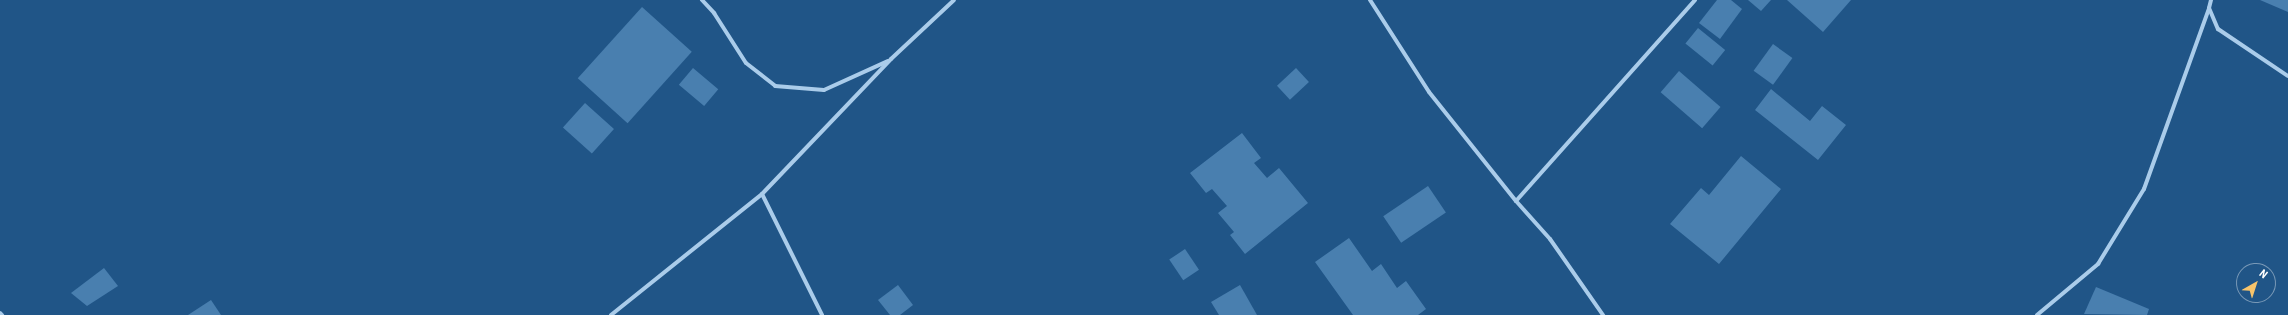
<!DOCTYPE html>
<html>
<head>
<meta charset="utf-8">
<style>
  body { margin:0 }
  #map { position:relative; width:2288px; height:315px; overflow:hidden; background:#205587; font-family:"Roboto Condensed",sans-serif }
  div>[style] { position:absolute }
  [style*='--x'] { left:calc(var(--x)*1px); top:calc(var(--y)*1px); width:calc(var(--w)*1px); rotate:calc(var(--a)*1deg) }
  .building>* { inset:0; background:#497faf; transform-origin:0 0 }
  .minor>* { height:4px; margin:-2px; padding:0 2px; transform-origin:2px; border-radius:2px; background:#aaccea }
  span { translate:-50% -50%; white-space:nowrap; text-align:center; line-height:1.15; -webkit-text-stroke:3.5px #205587; paint-order:stroke }
  .north { position:absolute; left:2236px; top:263px; width:40px; height:40px; box-sizing:border-box; background:#205587; border:1px solid #7999b7; border-radius:50%; rotate:39deg; font-size:11px; font-weight:700; line-height:16px; text-align:center; color:#fff }
  .north::after { content:''; display:block; margin:auto; width:14px; height:18px; background:#f7c46b; clip-path:polygon(50% 0,100% 100%,50% 72%,0 100%) }
</style>
</head>
<body>
<div id="map">
  <div class="building">
    <div style="clip-path:polygon(1717px 0,1731px 0,1742px 9px,1720px 39px,1699px 23px)"></div>
    <div style="clip-path:polygon(1748px 0,1771px 0,1761px 11px)"></div>
    <div style="clip-path:polygon(1787px 0,1851px 0,1823px 32px)"></div>
    <div style="clip-path:polygon(2260px 0,2288px 0,2288px 12px)"></div>
    <div style="left:642px;top:7px;width:67px;height:96px;rotate:42deg"></div>
    <div style="left:1698px;top:28px;width:35px;height:20px;rotate:39deg"></div>
    <div style="left:1773px;top:44px;width:24px;height:33px;rotate:36deg"></div>
    <div style="left:693px;top:68px;width:33px;height:22px;rotate:40deg"></div>
    <div style="left:1296px;top:68px;width:19px;height:26px;rotate:47deg"></div>
    <div style="left:1679px;top:71px;width:55px;height:28px;rotate:41deg"></div>
    <div style="clip-path:polygon(1771px 89px,1810px 121px,1822px 106px,1846px 125px,1818px 160px,1755px 110px)"></div>
    <div style="left:585px;top:103px;width:39px;height:33px;rotate:42deg"></div>
    <div style="clip-path:polygon(1242px 133px,1261px 158px,1254px 163px,1267px 178px,1279px 168px,1308px 203px,1245px 254px,1230px 235px,1234px 232px,1218px 213px,1227px 206px,1212px 189px,1206px 193px,1190px 173px)"></div>
    <div style="clip-path:polygon(1741px 156px,1781px 189px,1719px 264px,1670px 224px,1701px 188px,1709px 195px)"></div>
    <div style="left:1428px;top:186px;width:32px;height:54px;rotate:56deg"></div>
    <div style="clip-path:polygon(1349px 238px,1372px 271px,1381px 264px,1397px 288px,1406px 281px,1426px 309px,1418px 315px,1353px 315px,1315px 262px)"></div>
    <div style="left:1185px;top:249px;width:25px;height:19px;rotate:56deg"></div>
    <div style="clip-path:polygon(104px 268px,118px 286px,87px 306px,71px 293px)"></div>
    <div style="clip-path:polygon(898px 285px,913px 305px,900px 315px,890px 315px,878px 300px)"></div>
    <div style="clip-path:polygon(1240px 285px,1257px 315px,1219px 315px,1211px 302px)"></div>
    <div style="clip-path:polygon(2096px 287px,2149px 309px,2147px 315px,2084px 314px)"></div>
    <div style="clip-path:polygon(211px 300px,221px 315px,188px 315px)"></div>
  </div>
  <div class="minor">
    <div style="--x:702;--y:0;--w:18;--a:47"></div>
    <div style="--x:714;--y:13;--w:59;--a:57.4"></div>
    <div style="--x:746;--y:63;--w:37;--a:38"></div>
    <div style="--x:775;--y:86;--w:49;--a:4.7"></div>
    <div style="--x:824;--y:90;--w:70;--a:-24.4"></div>
    <div style="--x:1370;--y:0;--w:109;--a:57.3"></div>
    <div style="--x:1429;--y:92;--w:139;--a:51.4"></div>
    <div style="--x:1516;--y:201;--w:51;--a:48.2"></div>
    <div style="--x:1550;--y:239;--w:93;--a:55.1"></div>
    <div style="--x:2211;--y:0;--w:8;--a:104"></div>
    <div style="--x:2209;--y:8;--w:23;--a:67"></div>
    <div style="--x:2218;--y:29;--w:84;--a:33.9"></div>
    <div style="--x:762;--y:194;--w:135;--a:63.6"></div>
    <div style="--x:1516;--y:201;--w:269;--a:-48.3"></div>
    <div style="--x:0;--y:313;--w:3;--a:45"></div>
    <div style="--x:611;--y:315;--w:193;--a:-38.7"></div>
    <div style="--x:762;--y:194;--w:187;--a:-46.3"></div>
    <div style="--x:891;--y:59;--w:86;--a:-43.1"></div>
    <div style="--x:2037;--y:315;--w:80;--a:-39.9"></div>
    <div style="--x:2098;--y:264;--w:88;--a:-58.5"></div>
    <div style="--x:2144;--y:189;--w:192;--a:-70.2"></div>
  </div>
  <div class="north">N</div>
</div>
</body>
</html>
